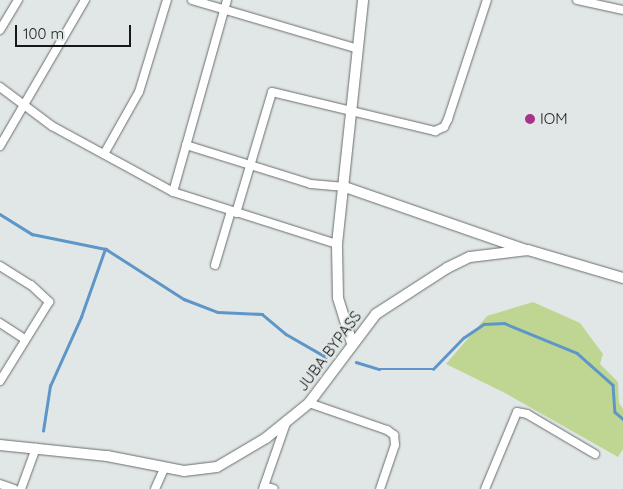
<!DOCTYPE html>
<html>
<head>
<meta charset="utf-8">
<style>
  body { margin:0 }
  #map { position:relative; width:623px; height:489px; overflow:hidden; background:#e1e7e6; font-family:Quicksand,sans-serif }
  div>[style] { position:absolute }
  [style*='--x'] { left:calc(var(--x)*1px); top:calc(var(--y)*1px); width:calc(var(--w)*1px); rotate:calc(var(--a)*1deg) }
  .green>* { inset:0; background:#bfd692 }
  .stream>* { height:2.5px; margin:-1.25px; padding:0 1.25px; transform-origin:1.25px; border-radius:1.25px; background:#5f96c8 }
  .roads { filter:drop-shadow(0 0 1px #686e6d) drop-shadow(0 0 1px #686e6d) }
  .street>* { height:8px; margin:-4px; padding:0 4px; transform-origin:4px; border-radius:4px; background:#fff }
  .secondary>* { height:10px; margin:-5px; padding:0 5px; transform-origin:5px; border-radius:5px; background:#fff }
  .dots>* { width:14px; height:14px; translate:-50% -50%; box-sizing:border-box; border:2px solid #e1e7e6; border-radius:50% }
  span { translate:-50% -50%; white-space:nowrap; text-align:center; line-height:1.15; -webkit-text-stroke:4px #e1e7e6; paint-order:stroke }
  .poi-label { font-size:15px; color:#161918 }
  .left { translate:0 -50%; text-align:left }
  .street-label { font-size:15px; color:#161918 }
  .scale { position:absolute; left:15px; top:25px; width:116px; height:22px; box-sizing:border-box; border:2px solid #161918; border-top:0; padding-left:6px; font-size:15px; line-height:18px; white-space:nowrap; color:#161918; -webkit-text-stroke:4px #e1e7e6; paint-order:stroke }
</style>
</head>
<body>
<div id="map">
  <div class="green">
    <div style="clip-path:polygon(533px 302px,580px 323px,603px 354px,600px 364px,618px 382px,619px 403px,623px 409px,623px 449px,618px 457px,505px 393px,446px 364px,487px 316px)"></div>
  </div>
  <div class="stream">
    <div style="--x:0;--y:214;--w:38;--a:32"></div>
    <div style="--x:32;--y:234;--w:76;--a:11.5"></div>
    <div style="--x:106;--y:249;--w:93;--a:32.7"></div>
    <div style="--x:184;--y:299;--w:36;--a:21"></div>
    <div style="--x:218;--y:312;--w:44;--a:2.6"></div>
    <div style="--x:262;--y:314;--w:31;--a:40"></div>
    <div style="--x:286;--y:334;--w:46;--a:29.9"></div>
    <div style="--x:356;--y:362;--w:24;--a:17"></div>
    <div style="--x:379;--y:369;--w:54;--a:0"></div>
    <div style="--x:433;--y:369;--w:43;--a:-45.9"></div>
    <div style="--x:463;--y:338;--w:25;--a:-34"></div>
    <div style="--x:484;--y:324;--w:20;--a:-3"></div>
    <div style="--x:504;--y:323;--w:79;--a:22.3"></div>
    <div style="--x:577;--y:353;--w:48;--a:41.6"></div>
    <div style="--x:613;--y:385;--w:27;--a:86"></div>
    <div style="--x:615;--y:412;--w:11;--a:41"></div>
    <div style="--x:43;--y:431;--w:46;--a:-81.2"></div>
    <div style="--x:50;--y:386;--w:76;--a:-65.8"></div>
    <div style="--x:81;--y:317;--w:72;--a:-70.6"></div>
  </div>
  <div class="roads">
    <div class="street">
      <div style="--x:192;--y:0;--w:173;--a:16.4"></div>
      <div style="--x:227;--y:0;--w:199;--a:105.7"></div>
      <div style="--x:173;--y:192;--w:172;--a:17.6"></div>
      <div style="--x:577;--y:0;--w:47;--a:12.3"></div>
      <div style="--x:0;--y:30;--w:35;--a:-59"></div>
      <div style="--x:0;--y:87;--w:65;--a:36.9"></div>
      <div style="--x:52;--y:126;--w:138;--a:28.6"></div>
      <div style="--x:186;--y:145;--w:131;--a:17.3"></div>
      <div style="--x:311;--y:184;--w:34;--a:5"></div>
      <div style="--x:0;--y:146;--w:169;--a:-59.8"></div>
      <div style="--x:104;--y:154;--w:71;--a:-60.6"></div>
      <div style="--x:139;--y:92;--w:96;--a:-73.1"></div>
      <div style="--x:236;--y:213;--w:126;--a:-73.4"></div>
      <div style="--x:272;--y:92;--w:168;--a:13.5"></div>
      <div style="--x:435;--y:131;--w:10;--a:-24"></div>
      <div style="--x:444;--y:127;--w:9;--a:-63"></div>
      <div style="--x:448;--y:119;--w:125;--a:-71.9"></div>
      <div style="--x:215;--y:265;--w:56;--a:-73.5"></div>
      <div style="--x:0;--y:266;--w:36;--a:32"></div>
      <div style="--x:31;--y:285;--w:25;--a:43"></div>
      <div style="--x:49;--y:302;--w:93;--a:121.8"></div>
      <div style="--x:0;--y:323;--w:30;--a:33"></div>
      <div style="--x:309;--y:403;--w:83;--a:19.1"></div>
      <div style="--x:387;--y:430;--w:9;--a:36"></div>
      <div style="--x:394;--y:435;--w:10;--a:84"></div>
      <div style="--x:395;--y:445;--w:46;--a:108.8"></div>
      <div style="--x:0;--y:484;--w:15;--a:20"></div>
      <div style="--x:264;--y:486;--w:10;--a:17"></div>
      <div style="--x:21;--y:489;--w:44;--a:-69.9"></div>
      <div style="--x:155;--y:489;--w:24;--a:-66"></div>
      <div style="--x:263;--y:489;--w:73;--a:-70.8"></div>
      <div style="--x:485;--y:489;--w:83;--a:-67.4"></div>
      <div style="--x:517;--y:412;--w:10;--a:11"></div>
      <div style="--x:527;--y:414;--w:79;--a:30.5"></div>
    </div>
    <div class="secondary">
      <div style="--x:345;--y:187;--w:192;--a:19.2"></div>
      <div style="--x:352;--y:343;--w:47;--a:-107.3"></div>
      <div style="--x:338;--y:298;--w:54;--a:-91.1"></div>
      <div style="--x:337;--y:244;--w:245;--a:-83.9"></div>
      <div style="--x:0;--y:445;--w:108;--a:5.9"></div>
      <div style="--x:107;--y:456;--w:78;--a:11"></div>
      <div style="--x:184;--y:471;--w:33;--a:-7"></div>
      <div style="--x:217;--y:467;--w:57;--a:-30.6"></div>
      <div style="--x:266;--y:438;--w:55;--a:-39.1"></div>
      <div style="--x:309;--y:403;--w:111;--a:-53"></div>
      <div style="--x:376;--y:314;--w:85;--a:-32.9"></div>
      <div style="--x:447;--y:268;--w:25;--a:-26"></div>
      <div style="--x:470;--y:257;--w:58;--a:-6.9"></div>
      <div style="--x:528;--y:250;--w:99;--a:16.4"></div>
    </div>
  </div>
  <div class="dots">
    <div style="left:530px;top:119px;background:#a83289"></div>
  </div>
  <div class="poi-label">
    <span class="left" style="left:540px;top:119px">IOM</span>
  </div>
  <div class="street-label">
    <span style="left:329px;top:351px;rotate:-53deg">JUBA BYPASS</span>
  </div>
  <div class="scale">100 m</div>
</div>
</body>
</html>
